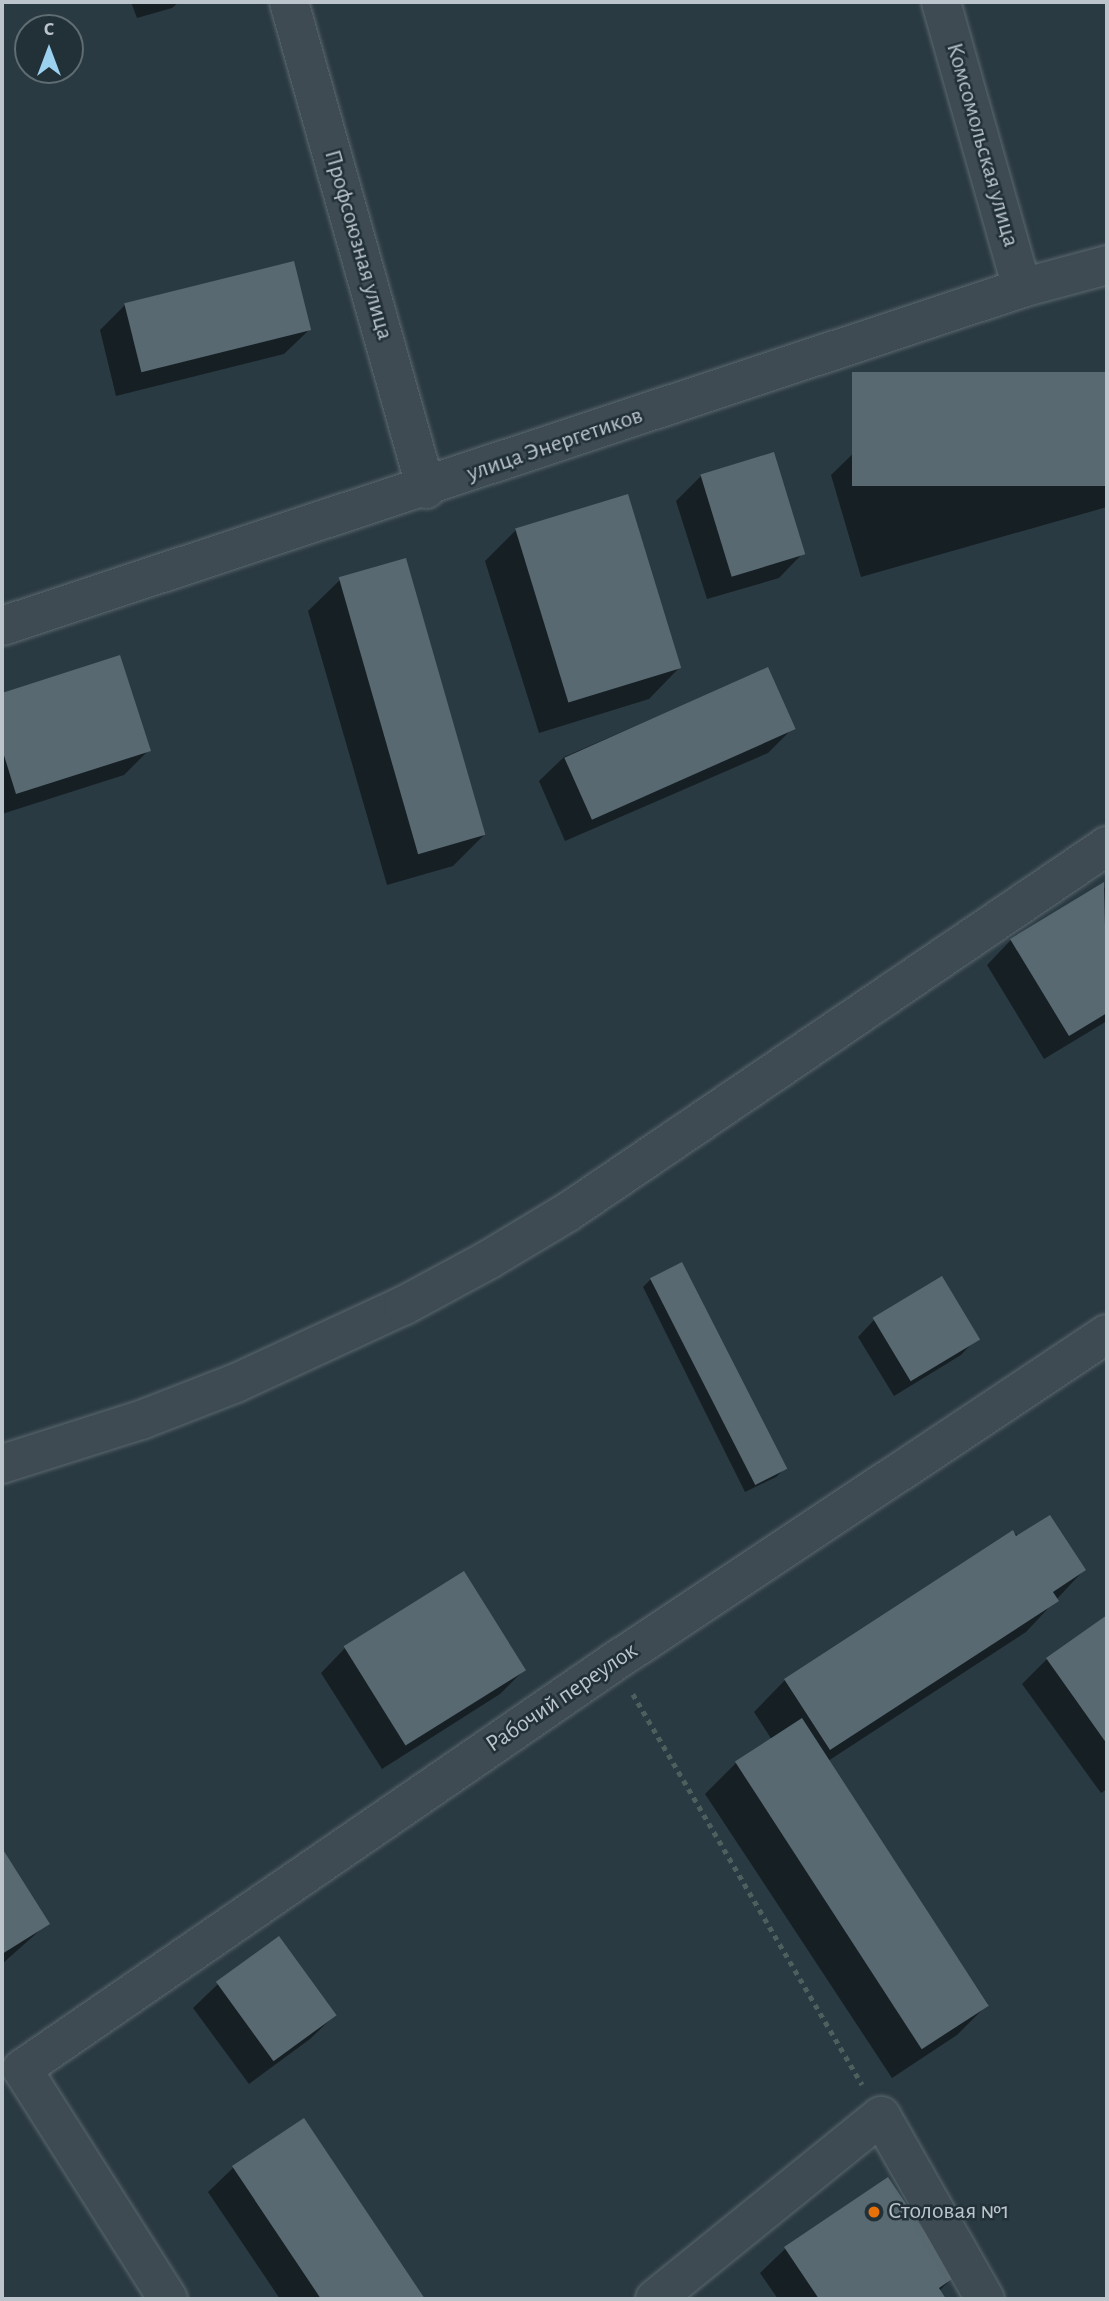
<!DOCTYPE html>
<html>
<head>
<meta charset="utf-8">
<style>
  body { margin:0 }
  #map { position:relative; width:1109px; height:2301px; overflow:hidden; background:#2a3a42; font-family:"Alegreya Sans",sans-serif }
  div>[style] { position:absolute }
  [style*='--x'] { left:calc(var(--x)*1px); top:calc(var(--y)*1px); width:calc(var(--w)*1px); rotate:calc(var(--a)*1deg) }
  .shadow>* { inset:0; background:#0007 }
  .building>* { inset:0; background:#586971; transform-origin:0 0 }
  .path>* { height:4.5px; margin-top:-2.25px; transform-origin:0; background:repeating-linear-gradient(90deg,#4c605e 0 5px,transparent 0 10px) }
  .roads { filter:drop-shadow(0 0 2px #5c686f) drop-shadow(0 0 2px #5c686f) }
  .minor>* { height:38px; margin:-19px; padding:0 19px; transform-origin:19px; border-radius:19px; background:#3e4b52 }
  .dots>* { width:19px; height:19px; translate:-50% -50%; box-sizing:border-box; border:4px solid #223037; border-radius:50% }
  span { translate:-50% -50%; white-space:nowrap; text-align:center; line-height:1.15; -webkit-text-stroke:5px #223037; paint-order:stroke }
  .street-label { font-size:24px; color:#bbc5cb }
  .poi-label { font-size:24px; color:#bbc5cb }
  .left { translate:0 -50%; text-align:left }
  .frame { position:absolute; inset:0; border:4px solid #bbc5cb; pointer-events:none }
  .north { position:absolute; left:14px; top:14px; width:70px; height:70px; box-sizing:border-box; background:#223037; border:2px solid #5f6c72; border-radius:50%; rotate:0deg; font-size:19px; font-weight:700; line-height:28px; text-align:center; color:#bbc5cb }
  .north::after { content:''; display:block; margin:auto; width:24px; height:32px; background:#9bd2f0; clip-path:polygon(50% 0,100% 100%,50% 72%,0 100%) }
</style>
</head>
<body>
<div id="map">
  <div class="shadow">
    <div style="clip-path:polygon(131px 2px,179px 2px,172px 8px,137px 18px)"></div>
    <div style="clip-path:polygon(125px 305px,309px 330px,284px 354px,116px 396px,100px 330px)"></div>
    <div style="clip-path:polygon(1107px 374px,1107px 507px,861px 577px,831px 475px,863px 444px)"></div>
    <div style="clip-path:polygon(701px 476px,803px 553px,779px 578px,707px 599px,676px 501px)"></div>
    <div style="clip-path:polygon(516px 530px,680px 667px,649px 699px,539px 733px,485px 561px)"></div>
    <div style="clip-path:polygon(340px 580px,484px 835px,453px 866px,387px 885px,308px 611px)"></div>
    <div style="clip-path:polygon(119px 657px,149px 750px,124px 775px,2px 814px,2px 695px)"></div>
    <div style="clip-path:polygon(767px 669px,793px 728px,768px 753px,565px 841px,539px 781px,564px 757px)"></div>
    <div style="clip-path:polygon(1103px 885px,1107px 892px,1107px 1021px,1044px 1059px,987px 965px,1011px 940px)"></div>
    <div style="clip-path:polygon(651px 1279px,784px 1469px,776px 1477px,745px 1492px,643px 1287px)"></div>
    <div style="clip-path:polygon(874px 1320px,977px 1338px,961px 1355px,894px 1396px,858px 1337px)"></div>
    <div style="clip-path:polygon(1012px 1532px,1084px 1570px,1026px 1632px,828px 1761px,988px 2004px,957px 2035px,892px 2078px,705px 1794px,736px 1763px,772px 1740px,754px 1712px,785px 1680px)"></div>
    <div style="clip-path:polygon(1107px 1617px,1107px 1789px,1101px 1793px,1022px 1684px,1047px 1659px)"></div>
    <div style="clip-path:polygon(345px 1648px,524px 1670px,500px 1694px,382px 1769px,321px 1673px)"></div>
    <div style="clip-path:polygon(2px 1851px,48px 1923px,2px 1964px)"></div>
    <div style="clip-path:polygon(218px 1984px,335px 2015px,310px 2039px,249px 2084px,193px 2008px)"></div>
    <div style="clip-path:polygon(303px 2121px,423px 2299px,280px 2299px,208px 2192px,233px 2168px)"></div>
    <div style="clip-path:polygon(888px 2180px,953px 2277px,939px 2291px,944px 2299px,778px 2299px,760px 2273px,785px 2249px)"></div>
  </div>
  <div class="building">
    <div style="left:294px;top:261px;width:71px;height:175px;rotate:76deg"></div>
    <div style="left:1107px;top:372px;width:114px;height:255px;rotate:90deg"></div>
    <div style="left:774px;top:452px;width:107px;height:77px;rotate:73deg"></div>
    <div style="left:628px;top:494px;width:182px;height:118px;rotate:73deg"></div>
    <div style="left:406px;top:558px;width:288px;height:70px;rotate:74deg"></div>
    <div style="clip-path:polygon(120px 655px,151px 751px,16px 794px,2px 749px,2px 693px)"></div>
    <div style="left:768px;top:667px;width:68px;height:223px;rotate:66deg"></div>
    <div style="clip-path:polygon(1104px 882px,1107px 1013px,1069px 1036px,1010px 939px)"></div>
    <div style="left:682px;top:1262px;width:232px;height:36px;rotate:63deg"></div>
    <div style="left:942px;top:1276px;width:74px;height:81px;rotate:59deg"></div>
    <div style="clip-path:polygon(1050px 1515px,1086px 1570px,1053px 1592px,1059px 1601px,830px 1750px,784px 1679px,1013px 1530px,1016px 1536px)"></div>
    <div style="left:464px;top:1571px;width:117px;height:142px;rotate:58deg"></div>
    <div style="clip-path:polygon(1107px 1615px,1107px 1744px,1046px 1658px)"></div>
    <div style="left:802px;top:1718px;width:343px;height:80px;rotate:57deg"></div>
    <div style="clip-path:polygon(2px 1848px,50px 1924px,2px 1954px)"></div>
    <div style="left:279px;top:1936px;width:98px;height:78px;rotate:54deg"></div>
    <div style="clip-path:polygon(304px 2118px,425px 2299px,321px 2299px,232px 2166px)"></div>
    <div style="clip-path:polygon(888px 2177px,955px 2277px,939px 2288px,946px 2299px,819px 2299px,784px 2247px)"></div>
  </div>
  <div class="path">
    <div style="--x:633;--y:1694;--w:453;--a:59.6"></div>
  </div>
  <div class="roads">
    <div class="minor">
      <div style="--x:289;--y:2;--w:506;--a:74.29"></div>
      <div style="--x:941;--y:2;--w:297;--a:74.2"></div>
      <div style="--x:2;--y:626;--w:1075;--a:-18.33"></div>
      <div style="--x:1022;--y:288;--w:88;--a:-15.1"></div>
      <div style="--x:2;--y:1464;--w:146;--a:-17.6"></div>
      <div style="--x:141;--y:1420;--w:102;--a:-21.3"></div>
      <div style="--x:236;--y:1383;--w:184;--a:-24.8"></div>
      <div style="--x:403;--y:1306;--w:97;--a:-28.4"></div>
      <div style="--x:488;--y:1260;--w:93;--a:-31"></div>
      <div style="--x:568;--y:1212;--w:652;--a:-34.18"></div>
      <div style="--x:168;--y:2299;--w:272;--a:-122.4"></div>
      <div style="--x:22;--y:2069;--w:718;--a:-34.51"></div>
      <div style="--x:614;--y:1662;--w:592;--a:-33.64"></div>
      <div style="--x:655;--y:2299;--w:291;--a:-39"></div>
      <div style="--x:881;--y:2116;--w:210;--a:60.4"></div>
    </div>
  </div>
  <div class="dots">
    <div style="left:874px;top:2212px;background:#e8710a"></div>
  </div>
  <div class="street-label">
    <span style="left:982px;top:145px;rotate:74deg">Комсомольская улица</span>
    <span style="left:358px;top:245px;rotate:74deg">Профсоюзная улица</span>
    <span style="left:555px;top:445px;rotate:-19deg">улица Энергетиков</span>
    <span style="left:562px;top:1698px;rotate:-34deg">Рабочий переулок</span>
  </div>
  <div class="poi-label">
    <span class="left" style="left:888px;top:2212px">Столовая №1</span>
  </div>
  <div class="frame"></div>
  <div class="north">С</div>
</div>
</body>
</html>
